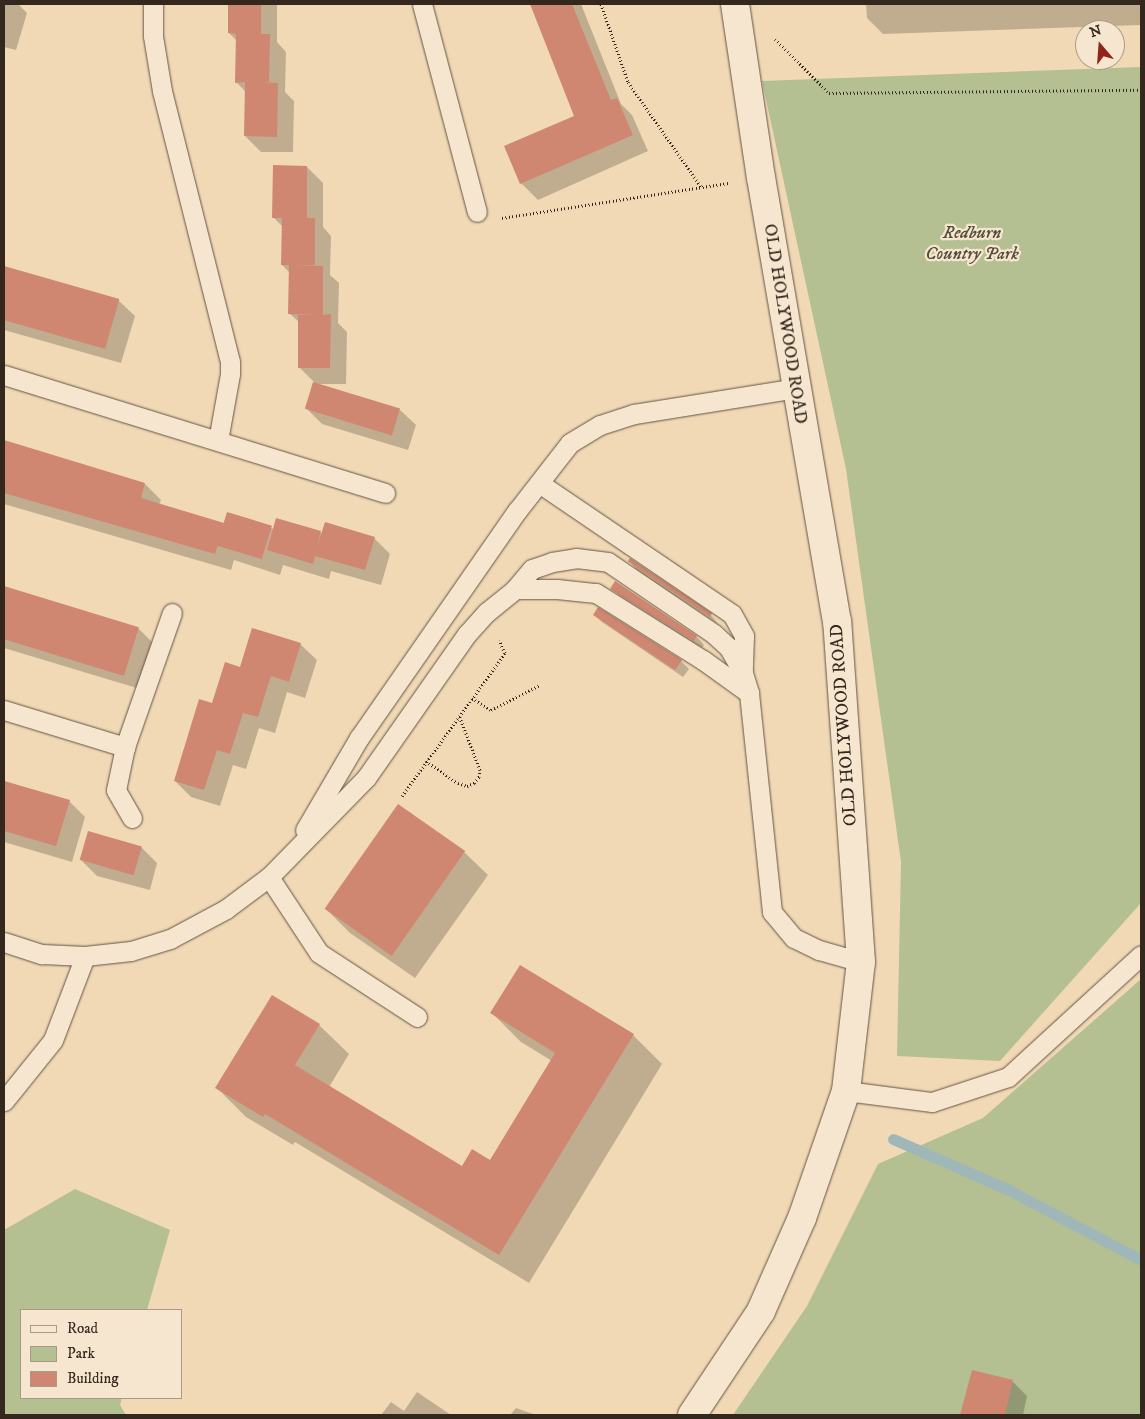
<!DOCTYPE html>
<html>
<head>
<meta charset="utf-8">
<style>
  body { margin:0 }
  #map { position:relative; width:1145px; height:1419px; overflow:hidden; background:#f1d9b5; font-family:"IM FELL DW Pica",serif }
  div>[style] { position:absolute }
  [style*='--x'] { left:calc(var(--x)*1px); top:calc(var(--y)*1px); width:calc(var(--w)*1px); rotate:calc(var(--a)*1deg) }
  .green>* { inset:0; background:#b4c091 }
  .shadow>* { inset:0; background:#0003 }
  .stream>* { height:11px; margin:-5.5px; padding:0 5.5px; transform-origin:5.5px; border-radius:5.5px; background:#a0b7b9 }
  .building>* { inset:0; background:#cf8771; transform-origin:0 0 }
  .path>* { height:3px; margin-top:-1.5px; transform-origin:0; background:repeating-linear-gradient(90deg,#33271e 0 1px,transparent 0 3.5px) }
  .roads { filter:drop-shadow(0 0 1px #625444) drop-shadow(0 0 1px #625444) }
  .service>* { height:19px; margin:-9.5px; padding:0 9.5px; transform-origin:9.5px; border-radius:9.5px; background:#f6e6cf }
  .tertiary>* { height:28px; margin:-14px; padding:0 14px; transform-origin:14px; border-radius:14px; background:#f6e6cf }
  span { translate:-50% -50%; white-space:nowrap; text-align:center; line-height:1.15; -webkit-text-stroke:4.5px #f6e6cf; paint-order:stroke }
  .park-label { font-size:18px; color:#534d3b; font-style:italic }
  .street-label { font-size:18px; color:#33271e }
  .frame { position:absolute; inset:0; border:5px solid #33271e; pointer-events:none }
  .legend { position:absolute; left:20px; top:1309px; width:162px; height:90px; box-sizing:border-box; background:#f6e6cf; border:1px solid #a89a88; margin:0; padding:6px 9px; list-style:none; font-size:15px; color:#33271e }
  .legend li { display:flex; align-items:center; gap:10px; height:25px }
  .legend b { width:25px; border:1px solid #a89a88 }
  .north { position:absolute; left:1075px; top:20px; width:50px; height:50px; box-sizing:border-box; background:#f6e6cf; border:1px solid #a89a88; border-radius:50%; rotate:342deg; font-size:14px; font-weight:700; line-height:20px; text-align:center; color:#33271e }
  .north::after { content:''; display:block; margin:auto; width:18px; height:22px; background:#8f2418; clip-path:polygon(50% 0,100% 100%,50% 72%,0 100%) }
</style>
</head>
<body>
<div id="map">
  <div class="green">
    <div style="clip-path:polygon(1141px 67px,1141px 903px,1000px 1061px,897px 1056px,901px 862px,846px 469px,762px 81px)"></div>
    <div style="clip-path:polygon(1141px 979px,1141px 1415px,733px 1415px,807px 1306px,878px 1164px,983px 1118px)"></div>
    <div style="clip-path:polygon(75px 1189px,170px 1230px,147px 1310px,21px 1310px,21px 1398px,122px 1398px,120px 1405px,126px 1415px,4px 1415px,4px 1230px)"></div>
  </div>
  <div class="shadow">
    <div style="clip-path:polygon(4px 4px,18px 4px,27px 13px,16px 50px,4px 47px)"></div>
    <div style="clip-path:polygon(229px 4px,277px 4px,277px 42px,286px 52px,285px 92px,294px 101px,293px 152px,261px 152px,245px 136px,246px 92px,236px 82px,237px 41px,229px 33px)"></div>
    <div style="clip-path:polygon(533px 4px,581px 4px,621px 104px,632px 115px,648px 151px,538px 200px,521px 183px,506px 147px,575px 117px)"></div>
    <div style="clip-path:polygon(866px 4px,1141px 4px,1141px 25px,883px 34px,867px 18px)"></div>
    <div style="clip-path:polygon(307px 167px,323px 183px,323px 227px,331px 236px,330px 275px,339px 283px,338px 323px,347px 332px,346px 384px,316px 384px,399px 409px,416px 425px,408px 450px,322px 424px,306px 408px,314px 382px,299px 367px,300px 323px,289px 313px,290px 273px,282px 265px,283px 227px,273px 217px)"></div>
    <div style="clip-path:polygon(4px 267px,118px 300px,135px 316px,121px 363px,4px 330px)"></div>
    <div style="clip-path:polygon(4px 441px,145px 484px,161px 500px,159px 505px,225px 525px,228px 514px,274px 529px,374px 538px,390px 554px,381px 585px,331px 571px,329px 579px,283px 565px,280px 575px,234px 560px,231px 570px,4px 504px)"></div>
    <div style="clip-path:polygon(630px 562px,711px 615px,718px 624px,637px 570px)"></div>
    <div style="clip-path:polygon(616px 582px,697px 637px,704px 645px,702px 648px,620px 596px,612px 588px)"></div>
    <div style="clip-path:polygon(4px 587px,138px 628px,154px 644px,140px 689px,4px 648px)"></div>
    <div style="clip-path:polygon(594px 614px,681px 661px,689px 669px,683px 677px,602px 622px)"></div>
    <div style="clip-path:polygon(300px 644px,317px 660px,305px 698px,287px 692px,275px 733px,259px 728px,246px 769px,233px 765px,220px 806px,191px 797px,175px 781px,213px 704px,241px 668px)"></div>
    <div style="clip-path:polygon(4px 781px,69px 801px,85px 817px,72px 862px,4px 842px)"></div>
    <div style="clip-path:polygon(141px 847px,157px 863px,150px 890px,97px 876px,81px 860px)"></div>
    <div style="clip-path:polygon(464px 852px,488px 875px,415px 978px,350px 933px,326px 909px)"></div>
    <div style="clip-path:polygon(492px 1013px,633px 1035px,662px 1064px,529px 1283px,295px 1142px,293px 1145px,246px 1117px,216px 1087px,319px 1025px,349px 1054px,329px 1087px,462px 1167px,491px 1161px,552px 1061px,521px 1042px)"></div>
    <div style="clip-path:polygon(973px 1371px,1013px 1382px,1027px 1396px,1023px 1415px,962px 1415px)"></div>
    <div style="clip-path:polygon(417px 1392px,451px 1415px,381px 1415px,391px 1402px,404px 1411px)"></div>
    <div style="clip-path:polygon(516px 1408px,536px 1415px,510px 1415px)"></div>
  </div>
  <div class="stream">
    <div style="--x:893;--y:1139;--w:124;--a:23.7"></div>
    <div style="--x:1007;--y:1189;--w:152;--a:27.9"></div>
  </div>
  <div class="building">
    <div style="clip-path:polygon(228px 4px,261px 4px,261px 34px,270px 34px,269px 82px,258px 82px,278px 83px,277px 137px,244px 136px,245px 82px,235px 83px,236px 34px,228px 33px)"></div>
    <div style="clip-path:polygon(530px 4px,572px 4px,611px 100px,617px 98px,633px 135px,520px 184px,504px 146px,574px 116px)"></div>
    <div style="clip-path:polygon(273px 165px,307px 166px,307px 218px,300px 218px,315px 218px,315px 265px,294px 265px,323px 266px,323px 315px,331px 314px,330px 368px,298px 368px,298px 315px,316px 315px,288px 314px,289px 265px,281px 265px,282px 218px,272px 218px)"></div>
    <div style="left:4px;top:266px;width:120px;height:52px;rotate:16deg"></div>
    <div style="left:313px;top:382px;width:91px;height:28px;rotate:17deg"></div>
    <div style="clip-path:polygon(4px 440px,145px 483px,141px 498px,224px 523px,215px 554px,4px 493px)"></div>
    <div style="left:227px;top:512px;width:47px;height:35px;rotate:17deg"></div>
    <div style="clip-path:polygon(276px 518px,321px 531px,317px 547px,325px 522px,375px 537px,365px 570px,315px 556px,313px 564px,267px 550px)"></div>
    <div style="left:630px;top:558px;width:99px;height:4px;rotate:34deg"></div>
    <div style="clip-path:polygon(615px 581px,697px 636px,694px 641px,610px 589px)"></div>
    <div style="left:4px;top:586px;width:141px;height:51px;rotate:17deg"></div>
    <div style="clip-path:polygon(598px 607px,682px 660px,675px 670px,593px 615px)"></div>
    <div style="clip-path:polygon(252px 628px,301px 643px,289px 682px,271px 676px,258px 717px,243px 713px,230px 754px,217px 750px,204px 790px,174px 781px,199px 699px,212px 703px,225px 662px,240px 667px)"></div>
    <div style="clip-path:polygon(4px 781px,70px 800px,56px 846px,4px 831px)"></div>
    <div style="left:398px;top:804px;width:82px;height:128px;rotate:35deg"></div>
    <div style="left:88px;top:831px;width:56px;height:30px;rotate:16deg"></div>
    <div style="clip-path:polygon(520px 965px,634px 1034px,499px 1255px,265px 1114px,263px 1117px,215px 1088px,272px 995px,320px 1024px,295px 1065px,462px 1166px,472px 1149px,490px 1160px,555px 1053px,490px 1013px)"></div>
    <div style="clip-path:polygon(972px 1370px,1013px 1380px,1005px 1415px,960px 1415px)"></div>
  </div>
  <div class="path">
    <div style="--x:601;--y:4;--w:83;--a:70.9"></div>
    <div style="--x:628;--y:82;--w:129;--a:55.1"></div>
    <div style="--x:775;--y:39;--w:76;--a:45"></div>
    <div style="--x:829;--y:93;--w:312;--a:-0.6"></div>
    <div style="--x:502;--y:218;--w:229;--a:-8.8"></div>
    <div style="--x:472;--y:698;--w:22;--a:32"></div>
    <div style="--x:491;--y:710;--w:55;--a:-27"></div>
    <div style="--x:426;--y:761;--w:39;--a:35"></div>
    <div style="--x:458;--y:783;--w:9;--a:18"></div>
    <div style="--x:467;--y:786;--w:8;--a:-23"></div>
    <div style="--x:474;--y:783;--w:8;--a:-50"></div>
    <div style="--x:479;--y:777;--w:7;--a:-82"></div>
    <div style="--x:480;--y:770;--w:59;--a:-110.9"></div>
    <div style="--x:402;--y:796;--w:176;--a:-54.2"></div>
    <div style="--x:505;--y:653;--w:14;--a:-115"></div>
  </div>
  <div class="roads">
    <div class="service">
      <div style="--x:153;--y:4;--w:32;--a:90"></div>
      <div style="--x:153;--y:36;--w:56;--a:80.7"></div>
      <div style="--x:162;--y:91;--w:279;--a:75.9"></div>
      <div style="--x:230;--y:362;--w:12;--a:90"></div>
      <div style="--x:230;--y:374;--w:68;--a:100.2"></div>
      <div style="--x:422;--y:4;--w:215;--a:75.2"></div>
      <div style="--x:4;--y:375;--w:399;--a:17.2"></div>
      <div style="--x:539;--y:483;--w:233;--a:34.2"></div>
      <div style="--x:732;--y:614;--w:25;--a:61"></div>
      <div style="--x:744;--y:636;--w:37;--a:92"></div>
      <div style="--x:515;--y:589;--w:26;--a:-50"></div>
      <div style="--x:532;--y:569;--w:21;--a:-19"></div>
      <div style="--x:552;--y:562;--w:24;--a:-9"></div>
      <div style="--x:576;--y:558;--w:32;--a:7"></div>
      <div style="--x:608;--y:562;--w:128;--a:34.2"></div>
      <div style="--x:714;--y:634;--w:21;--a:43"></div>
      <div style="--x:729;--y:648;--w:29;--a:61"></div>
      <div style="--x:743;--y:673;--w:21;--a:73"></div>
      <div style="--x:749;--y:693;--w:220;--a:84"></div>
      <div style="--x:772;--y:912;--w:34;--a:50"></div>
      <div style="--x:794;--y:938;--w:28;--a:26"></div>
      <div style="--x:819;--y:950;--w:44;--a:15.9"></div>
      <div style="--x:4;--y:710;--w:127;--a:17"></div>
      <div style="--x:132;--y:818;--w:32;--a:-120"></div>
      <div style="--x:116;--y:790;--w:44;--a:-78.2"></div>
      <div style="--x:125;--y:747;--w:142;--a:-70.7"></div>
      <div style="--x:305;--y:830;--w:107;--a:-59.6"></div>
      <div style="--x:359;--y:738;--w:277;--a:-55.2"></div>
      <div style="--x:517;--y:511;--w:86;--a:-52.1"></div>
      <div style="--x:570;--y:443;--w:35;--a:-31"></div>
      <div style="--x:600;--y:425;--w:36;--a:-18"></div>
      <div style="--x:634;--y:414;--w:164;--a:-9.1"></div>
      <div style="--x:269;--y:877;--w:91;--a:56.7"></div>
      <div style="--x:319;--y:953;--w:117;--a:33.1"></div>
      <div style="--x:4;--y:942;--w:40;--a:18"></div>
      <div style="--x:42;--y:954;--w:43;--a:2.7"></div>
      <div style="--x:85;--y:956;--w:46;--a:-6.2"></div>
      <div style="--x:131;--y:951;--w:41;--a:-17.1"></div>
      <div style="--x:170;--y:939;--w:64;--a:-28.2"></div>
      <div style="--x:226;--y:909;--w:54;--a:-36.7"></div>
      <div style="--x:269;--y:877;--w:139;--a:-45.6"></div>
      <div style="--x:366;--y:778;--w:176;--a:-55"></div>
      <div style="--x:467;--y:634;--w:30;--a:-48"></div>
      <div style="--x:487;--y:612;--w:36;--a:-39"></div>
      <div style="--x:515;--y:589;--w:42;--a:0"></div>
      <div style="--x:557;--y:589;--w:39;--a:6"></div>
      <div style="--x:596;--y:593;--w:126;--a:32.1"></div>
      <div style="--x:703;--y:660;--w:57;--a:35.7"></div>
      <div style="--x:846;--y:1091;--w:87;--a:7.3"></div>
      <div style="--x:932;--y:1102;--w:80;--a:-18.2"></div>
      <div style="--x:1008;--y:1077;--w:180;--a:-42.5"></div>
      <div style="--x:4;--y:1101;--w:78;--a:-51.2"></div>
      <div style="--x:53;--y:1040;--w:90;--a:-69.1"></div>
    </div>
    <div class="tertiary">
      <div style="--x:692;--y:1415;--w:125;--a:-56.4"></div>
      <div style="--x:761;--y:1311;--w:102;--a:-66.2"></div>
      <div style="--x:802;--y:1218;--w:134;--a:-70.9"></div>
      <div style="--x:846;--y:1091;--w:130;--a:-83.4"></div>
      <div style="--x:861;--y:962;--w:341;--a:-94"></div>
      <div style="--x:837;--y:622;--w:450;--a:-99.7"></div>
      <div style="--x:761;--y:178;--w:176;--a:-98.5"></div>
    </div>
  </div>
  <div class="park-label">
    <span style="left:972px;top:244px">Redburn<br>Country Park</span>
  </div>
  <div class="street-label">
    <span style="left:785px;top:324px;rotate:81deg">OLD HOLYWOOD ROAD</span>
    <span style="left:844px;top:725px;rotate:-94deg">OLD HOLYWOOD ROAD</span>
  </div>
  <div class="frame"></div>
  <ul class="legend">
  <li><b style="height:6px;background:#f6e6cf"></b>Road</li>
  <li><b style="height:14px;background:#b4c091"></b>Park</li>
  <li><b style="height:14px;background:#cf8771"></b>Building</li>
  </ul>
  <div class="north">N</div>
</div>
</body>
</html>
